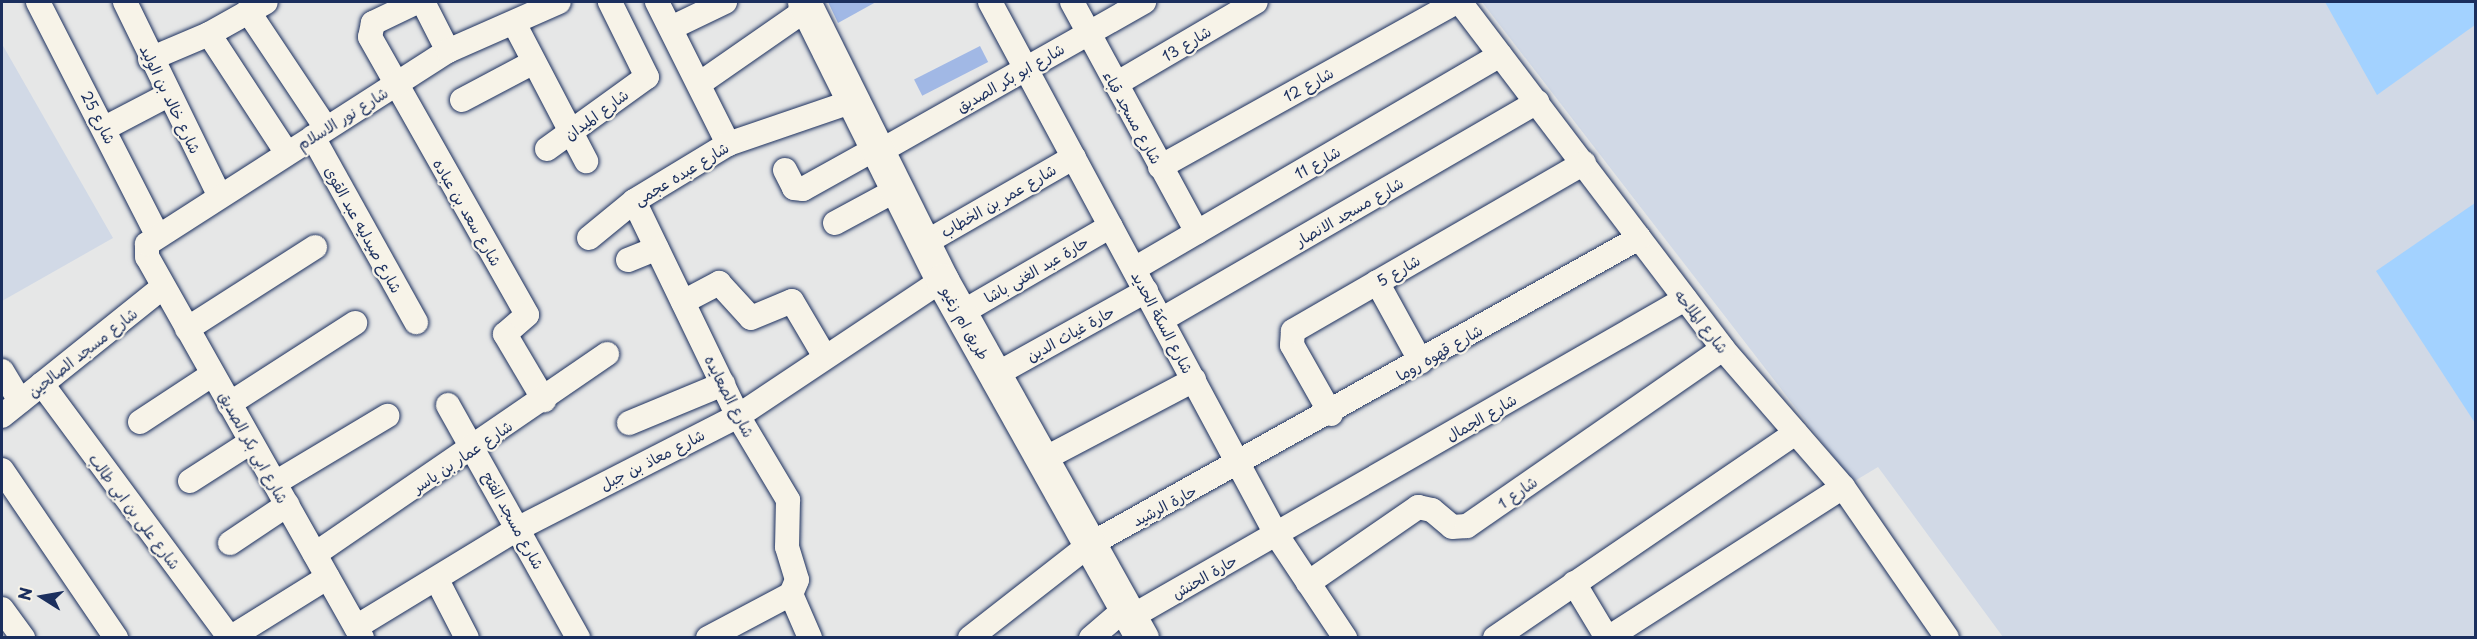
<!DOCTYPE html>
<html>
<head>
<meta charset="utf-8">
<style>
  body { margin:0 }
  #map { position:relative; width:2477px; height:639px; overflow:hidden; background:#e6e7e7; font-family:"Playpen Sans","Playpen Sans Arabic",sans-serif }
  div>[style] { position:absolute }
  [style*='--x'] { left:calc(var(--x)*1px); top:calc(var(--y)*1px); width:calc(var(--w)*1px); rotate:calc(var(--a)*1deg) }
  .built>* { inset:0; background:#d1d9e6 }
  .water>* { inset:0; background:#a3d2ff }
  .building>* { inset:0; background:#a1b8e5; transform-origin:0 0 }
  .roads { filter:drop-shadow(0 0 2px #1b2f5e) drop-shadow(0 0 2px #1b2f5e) }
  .minor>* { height:24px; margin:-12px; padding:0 12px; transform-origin:12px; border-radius:12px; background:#f7f3e8 }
  .primary>* { height:33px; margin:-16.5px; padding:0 16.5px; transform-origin:16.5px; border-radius:16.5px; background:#f7f3e8 }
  span { translate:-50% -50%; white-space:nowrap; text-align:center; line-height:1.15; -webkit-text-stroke:4.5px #f7f3e8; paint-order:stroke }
  .street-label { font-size:15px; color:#1b2f5e }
  .frame { position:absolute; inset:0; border:3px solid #1b2f5e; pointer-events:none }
  .north { position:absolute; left:12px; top:567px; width:60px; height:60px; -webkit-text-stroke:4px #f7f3e8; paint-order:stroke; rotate:281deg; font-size:16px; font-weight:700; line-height:24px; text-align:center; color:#1b2f5e }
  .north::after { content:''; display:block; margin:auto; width:21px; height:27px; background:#1b2f5e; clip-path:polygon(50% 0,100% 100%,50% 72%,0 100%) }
</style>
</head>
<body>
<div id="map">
  <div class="built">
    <div style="clip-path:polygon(1482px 2px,2475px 2px,2475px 637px,2003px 637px,1878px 467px,1853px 482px)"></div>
    <div style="clip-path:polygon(2px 44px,113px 238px,2px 301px)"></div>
  </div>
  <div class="water">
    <div style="clip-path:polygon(2325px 2px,2475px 2px,2475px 25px,2377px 95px)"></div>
    <div style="clip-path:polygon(2475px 203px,2475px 423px,2376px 271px)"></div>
  </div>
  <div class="building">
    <div style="clip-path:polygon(828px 2px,876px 2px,838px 23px)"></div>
    <div style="left:980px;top:46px;width:18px;height:74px;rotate:63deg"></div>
  </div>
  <div class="roads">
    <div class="minor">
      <div style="--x:38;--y:2;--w:262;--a:62.9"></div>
      <div style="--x:125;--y:2;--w:215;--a:64"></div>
      <div style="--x:417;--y:2;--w:49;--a:154.5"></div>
      <div style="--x:373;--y:23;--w:14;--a:102"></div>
      <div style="--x:370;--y:37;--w:319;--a:60.5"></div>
      <div style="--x:527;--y:315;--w:29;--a:139"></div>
      <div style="--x:505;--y:334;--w:77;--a:59.4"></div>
      <div style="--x:423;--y:2;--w:55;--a:63"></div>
      <div style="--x:657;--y:2;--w:159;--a:63.4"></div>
      <div style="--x:990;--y:2;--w:604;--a:61.74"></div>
      <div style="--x:1276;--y:534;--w:125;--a:56.4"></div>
      <div style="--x:1072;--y:2;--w:262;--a:61.5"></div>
      <div style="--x:1460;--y:2;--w:435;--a:52.8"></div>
      <div style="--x:1723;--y:349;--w:183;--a:49"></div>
      <div style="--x:1843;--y:487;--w:183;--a:55.4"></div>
      <div style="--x:248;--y:11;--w:141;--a:56.3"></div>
      <div style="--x:514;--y:23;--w:156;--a:62.4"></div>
      <div style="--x:671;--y:28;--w:60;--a:-25.7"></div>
      <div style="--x:209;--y:34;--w:142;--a:56.8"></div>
      <div style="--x:150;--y:59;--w:64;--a:-23"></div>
      <div style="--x:209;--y:34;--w:65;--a:-29.3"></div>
      <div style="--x:699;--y:84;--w:131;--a:-34.8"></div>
      <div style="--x:1116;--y:84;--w:162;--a:-30.4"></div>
      <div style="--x:462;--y:100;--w:81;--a:-27.8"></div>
      <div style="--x:105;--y:128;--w:71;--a:-27.6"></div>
      <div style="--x:313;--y:137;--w:212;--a:60.9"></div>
      <div style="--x:547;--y:149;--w:123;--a:-35.8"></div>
      <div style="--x:647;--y:77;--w:84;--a:-116.3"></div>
      <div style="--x:877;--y:153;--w:307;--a:-29.5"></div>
      <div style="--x:1160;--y:167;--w:339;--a:-29.1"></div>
      <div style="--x:785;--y:170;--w:20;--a:63"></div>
      <div style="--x:794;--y:188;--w:9;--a:6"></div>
      <div style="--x:803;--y:189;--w:82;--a:-29.1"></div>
      <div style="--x:634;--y:201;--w:239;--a:64.2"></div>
      <div style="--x:738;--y:416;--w:98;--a:59.2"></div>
      <div style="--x:788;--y:500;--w:47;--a:91.2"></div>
      <div style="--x:787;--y:547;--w:34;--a:73"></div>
      <div style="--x:797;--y:580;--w:15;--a:113"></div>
      <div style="--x:835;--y:223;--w:69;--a:-28.4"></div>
      <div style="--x:589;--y:238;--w:58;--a:-39.4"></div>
      <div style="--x:634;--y:201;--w:110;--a:-31.2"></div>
      <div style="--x:728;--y:144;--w:130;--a:-18.9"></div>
      <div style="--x:923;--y:244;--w:174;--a:-29.9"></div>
      <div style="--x:628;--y:260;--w:31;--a:-22"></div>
      <div style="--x:1134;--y:269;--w:424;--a:-30.3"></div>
      <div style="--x:1377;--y:282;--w:91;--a:61.2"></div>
      <div style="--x:683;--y:302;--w:41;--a:-27.8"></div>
      <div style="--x:719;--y:283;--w:47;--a:47.6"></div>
      <div style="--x:751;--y:318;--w:44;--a:-22.5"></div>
      <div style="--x:792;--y:301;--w:65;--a:59.5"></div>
      <div style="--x:961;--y:313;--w:173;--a:-30.1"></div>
      <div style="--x:1161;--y:320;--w:435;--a:-30.1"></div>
      <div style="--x:187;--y:329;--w:152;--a:-32.6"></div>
      <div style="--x:2;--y:371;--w:35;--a:59"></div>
      <div style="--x:995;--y:375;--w:173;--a:-29.1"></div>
      <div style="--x:42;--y:384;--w:316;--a:53.5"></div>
      <div style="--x:229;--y:404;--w:150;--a:-32.7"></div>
      <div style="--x:448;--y:405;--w:267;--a:60.8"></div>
      <div style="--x:1331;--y:414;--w:79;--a:-119.5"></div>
      <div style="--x:1292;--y:345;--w:14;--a:-86"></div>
      <div style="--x:1293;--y:331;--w:336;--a:-30"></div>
      <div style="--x:2;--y:416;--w:206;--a:-38.7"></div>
      <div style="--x:140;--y:422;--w:87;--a:-33.3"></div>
      <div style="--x:629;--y:423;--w:102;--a:-22.5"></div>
      <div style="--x:1042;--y:460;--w:172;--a:-27.8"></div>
      <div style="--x:2;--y:470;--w:203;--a:55.8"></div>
      <div style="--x:190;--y:481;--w:72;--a:-32.6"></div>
      <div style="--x:275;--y:483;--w:131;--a:-30.9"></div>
      <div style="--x:230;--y:543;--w:69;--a:-33.7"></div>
      <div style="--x:315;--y:554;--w:354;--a:-34.4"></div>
      <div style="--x:437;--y:580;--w:65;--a:62.7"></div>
      <div style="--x:1308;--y:583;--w:134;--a:-34.6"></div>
      <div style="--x:1418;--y:507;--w:14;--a:12"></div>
      <div style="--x:1432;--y:510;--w:26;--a:40"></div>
      <div style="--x:1452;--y:527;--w:15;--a:-4"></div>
      <div style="--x:1467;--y:526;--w:311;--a:-34.7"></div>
      <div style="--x:1574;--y:583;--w:64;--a:59"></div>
      <div style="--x:791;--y:594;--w:48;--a:66.6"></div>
      <div style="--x:2;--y:609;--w:36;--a:54"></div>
      <div style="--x:1131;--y:617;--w:639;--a:-29.86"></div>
      <div style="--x:356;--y:627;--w:191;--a:-31.3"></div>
      <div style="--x:519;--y:528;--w:246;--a:-27.1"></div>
      <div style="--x:738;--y:416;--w:245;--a:-33.7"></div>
      <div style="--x:230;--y:638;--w:115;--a:-31.9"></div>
      <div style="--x:362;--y:638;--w:437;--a:-119.4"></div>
      <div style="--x:147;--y:257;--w:13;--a:-90"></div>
      <div style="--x:147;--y:244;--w:358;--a:-32.7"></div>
      <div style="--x:448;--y:51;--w:121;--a:-23.8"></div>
      <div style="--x:708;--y:638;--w:94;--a:-27.9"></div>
      <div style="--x:970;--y:638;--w:151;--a:-38"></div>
      <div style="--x:1089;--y:545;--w:630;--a:-29.17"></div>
      <div style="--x:1091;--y:638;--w:46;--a:-40.6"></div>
      <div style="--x:1495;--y:638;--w:364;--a:-34.3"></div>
      <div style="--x:1608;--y:638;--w:279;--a:-32.7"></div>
    </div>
    <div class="primary">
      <div style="--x:804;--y:2;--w:310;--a:63.6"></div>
      <div style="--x:942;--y:280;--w:410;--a:60.8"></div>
    </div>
  </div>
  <div class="street-label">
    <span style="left:1186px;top:43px;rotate:-31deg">شارع 13</span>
    <span style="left:1010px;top:77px;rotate:-30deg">شارع ابو بكر الصديق</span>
    <span style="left:1308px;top:84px;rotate:-29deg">شارع 12</span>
    <span style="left:171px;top:99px;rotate:64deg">شارع خالد بن الوليد</span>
    <span style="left:596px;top:114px;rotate:-36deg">شارع الميدان</span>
    <span style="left:99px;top:117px;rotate:63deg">شارع 25</span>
    <span style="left:1133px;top:117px;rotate:61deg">شارع مسجد قباء</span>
    <span style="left:342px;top:118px;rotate:-32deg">شارع نور الاسلام</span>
    <span style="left:1317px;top:162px;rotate:-30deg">شارع 11</span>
    <span style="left:681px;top:173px;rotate:-31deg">شارع عبده عجمى</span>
    <span style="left:998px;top:200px;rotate:-30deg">شارع عمر بن الخطاب</span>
    <span style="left:1349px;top:211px;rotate:-30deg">شارع مسجد الانصار</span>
    <span style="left:468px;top:212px;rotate:60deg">شارع سعد بن عباده</span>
    <span style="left:364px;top:229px;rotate:61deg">شارع صيدليه عبد القوى</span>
    <span style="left:1036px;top:269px;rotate:-30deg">حارة عبد الغنى باشا</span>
    <span style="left:1398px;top:270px;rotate:-30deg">شارع 5</span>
    <span style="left:1702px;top:321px;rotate:52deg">شارع الملاحه</span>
    <span style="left:1163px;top:322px;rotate:62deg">شارع السكة الحديد</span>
    <span style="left:966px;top:323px;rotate:61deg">طريق ام زغيو</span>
    <span style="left:1070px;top:333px;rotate:-29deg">حارة غياث الدين</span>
    <span style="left:82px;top:352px;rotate:-38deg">شارع مسجد الصالحين</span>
    <span style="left:1439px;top:352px;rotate:-30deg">شارع قهوه روما</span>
    <span style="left:730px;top:396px;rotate:63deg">شارع الصعايده</span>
    <span style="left:1481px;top:417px;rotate:-30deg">شارع الجمال</span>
    <span style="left:254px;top:447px;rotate:61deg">شارع ابى بكر الصديق</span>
    <span style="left:462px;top:456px;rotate:-34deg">شارع عمار بن ياسر</span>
    <span style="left:652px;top:459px;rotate:-27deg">شارع معاذ بن جبل</span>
    <span style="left:1517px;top:492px;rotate:-35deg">شارع 1</span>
    <span style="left:1164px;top:505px;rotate:-28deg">حارة الرشيد</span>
    <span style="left:135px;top:511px;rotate:53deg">شارع على بن ابى طالب</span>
    <span style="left:514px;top:520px;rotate:61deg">شارع مسجد الفتح</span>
    <span style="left:1204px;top:576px;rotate:-30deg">حارة الحنش</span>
  </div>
  <div class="frame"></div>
  <div class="north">N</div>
</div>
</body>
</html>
